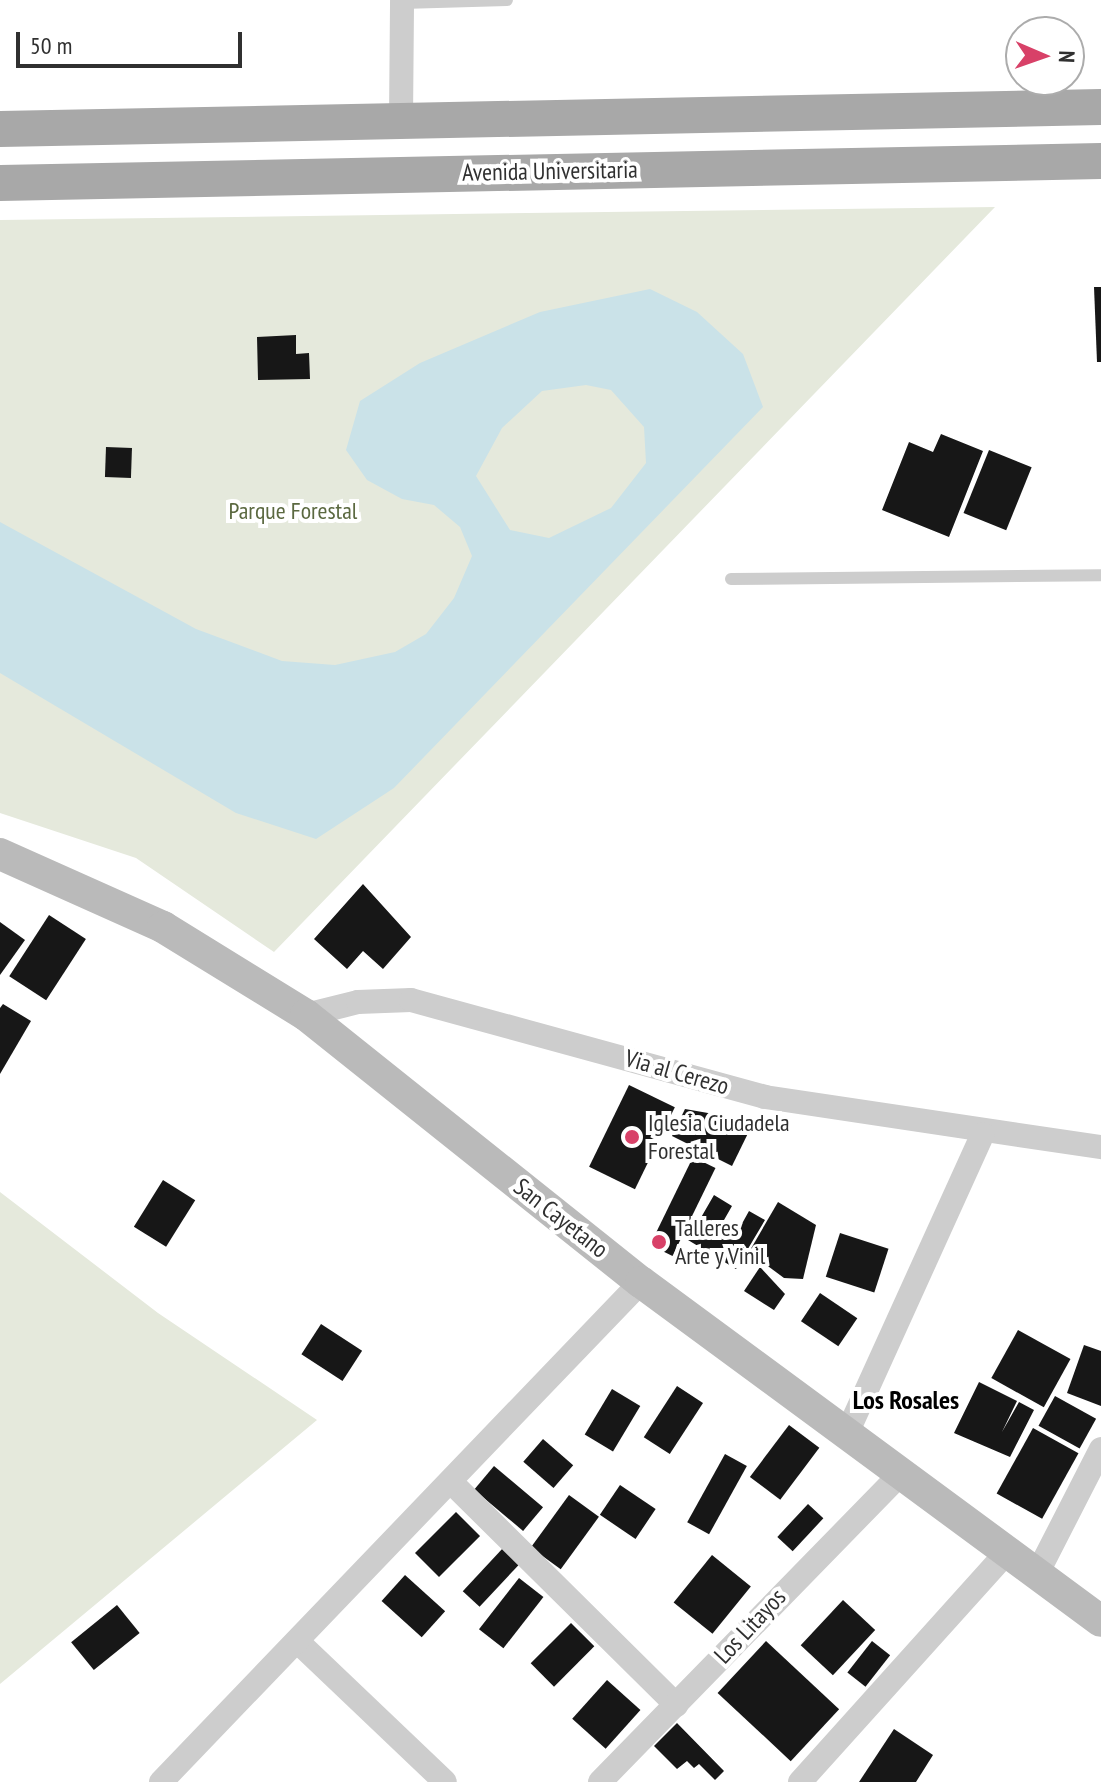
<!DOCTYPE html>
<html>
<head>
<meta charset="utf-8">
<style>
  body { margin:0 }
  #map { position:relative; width:1101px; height:1782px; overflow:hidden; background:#fff; font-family:"PT Sans Narrow",sans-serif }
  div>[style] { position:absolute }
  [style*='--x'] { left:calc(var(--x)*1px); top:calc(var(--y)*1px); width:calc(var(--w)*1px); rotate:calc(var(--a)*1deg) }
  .green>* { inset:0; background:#e5e9dc }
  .water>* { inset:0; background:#cae2e8 }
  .building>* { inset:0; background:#171717; transform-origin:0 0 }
  .lane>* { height:12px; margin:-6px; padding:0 6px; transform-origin:6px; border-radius:6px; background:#cdcdcd }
  .street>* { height:24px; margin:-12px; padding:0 12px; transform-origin:12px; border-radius:12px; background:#cdcdcd }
  .secondary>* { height:32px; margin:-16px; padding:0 16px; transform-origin:16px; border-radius:16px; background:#bababa }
  .primary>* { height:36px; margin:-18px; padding:0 18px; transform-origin:18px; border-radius:18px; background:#a8a8a8 }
  .dots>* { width:22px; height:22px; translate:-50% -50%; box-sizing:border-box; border:4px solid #fff; border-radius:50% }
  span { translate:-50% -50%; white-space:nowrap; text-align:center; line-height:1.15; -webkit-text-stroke:8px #fff; paint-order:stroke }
  .street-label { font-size:24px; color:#303030 }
  .park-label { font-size:24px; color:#5b6940 }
  .poi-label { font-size:24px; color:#303030 }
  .left { translate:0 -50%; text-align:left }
  .neighbourhood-label { font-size:26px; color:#000; font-weight:700 }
  .north { position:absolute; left:1005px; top:16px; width:80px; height:80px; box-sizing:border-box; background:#fff; border:2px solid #acacac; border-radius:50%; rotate:92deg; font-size:22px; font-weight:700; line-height:32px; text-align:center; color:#303030 }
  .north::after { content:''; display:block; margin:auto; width:28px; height:36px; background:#d84168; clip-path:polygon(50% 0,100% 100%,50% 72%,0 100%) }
  .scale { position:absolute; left:16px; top:32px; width:226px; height:36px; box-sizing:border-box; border:4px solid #303030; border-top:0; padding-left:10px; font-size:24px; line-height:28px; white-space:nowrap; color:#303030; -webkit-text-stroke:6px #fff; paint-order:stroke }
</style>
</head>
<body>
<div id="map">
  <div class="green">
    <div style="clip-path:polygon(995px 207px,274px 952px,136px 858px,0 813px,0 220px)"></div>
    <div style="clip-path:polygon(0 1192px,158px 1313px,317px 1420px,0 1684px)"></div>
  </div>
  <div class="water">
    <div style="clip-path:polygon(evenodd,650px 289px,697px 312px,743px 354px,763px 407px,394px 788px,316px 839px,236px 813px,0 673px,0 522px,196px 629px,282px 661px,335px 665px,395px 652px,426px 634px,454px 598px,472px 556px,460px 527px,434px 505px,402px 499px,367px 480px,346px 450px,360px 401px,420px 363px,540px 312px,650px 289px,586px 385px,611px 390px,644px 427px,646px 463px,611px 508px,549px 538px,510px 530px,476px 476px,502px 428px,542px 391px,586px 385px)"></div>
  </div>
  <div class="building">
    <div style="clip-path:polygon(1094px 287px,1101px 287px,1101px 362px,1097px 362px)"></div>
    <div style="clip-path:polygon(296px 335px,296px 354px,309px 353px,310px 379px,258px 380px,257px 337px)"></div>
    <div style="clip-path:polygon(941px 434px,983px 451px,949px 537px,882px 510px,909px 442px,933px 452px)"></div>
    <div style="left:106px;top:447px;width:26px;height:30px;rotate:2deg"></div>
    <div style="left:989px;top:450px;width:46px;height:68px;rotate:22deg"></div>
    <div style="clip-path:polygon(363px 884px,411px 937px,383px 969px,363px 951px,347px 969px,314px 939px)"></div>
    <div style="left:49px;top:915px;width:44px;height:73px;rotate:33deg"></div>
    <div style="clip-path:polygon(0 922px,25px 940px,0 975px)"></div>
    <div style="clip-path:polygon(3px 1004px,31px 1021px,0 1074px,0 1008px)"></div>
    <div style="left:629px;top:1085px;width:51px;height:91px;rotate:26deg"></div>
    <div style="clip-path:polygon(685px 1109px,754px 1121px,732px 1166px,672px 1136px)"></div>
    <div style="left:693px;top:1157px;width:25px;height:98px;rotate:26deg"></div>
    <div style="left:163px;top:1180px;width:38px;height:55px;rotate:32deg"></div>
    <div style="clip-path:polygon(714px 1195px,732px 1206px,724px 1220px,739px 1229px,749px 1211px,765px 1220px,736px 1269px,688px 1240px)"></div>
    <div style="clip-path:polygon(778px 1202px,816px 1225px,803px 1279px,784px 1278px,749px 1252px)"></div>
    <div style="left:840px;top:1233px;width:51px;height:46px;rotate:18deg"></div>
    <div style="clip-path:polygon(760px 1267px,785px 1294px,774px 1310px,744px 1291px)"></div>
    <div style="left:820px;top:1293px;width:45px;height:34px;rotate:34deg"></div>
    <div style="left:321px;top:1324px;width:49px;height:36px;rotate:33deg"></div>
    <div style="left:1018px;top:1330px;width:60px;height:55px;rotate:29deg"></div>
    <div style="clip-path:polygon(1084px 1345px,1101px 1351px,1101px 1406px,1067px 1393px)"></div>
    <div style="clip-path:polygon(979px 1382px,1017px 1401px,1002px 1432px,1019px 1402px,1034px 1410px,1010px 1457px,954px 1433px)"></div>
    <div style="left:677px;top:1386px;width:31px;height:61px;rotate:33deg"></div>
    <div style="left:612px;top:1389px;width:33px;height:53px;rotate:31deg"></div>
    <div style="left:1055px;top:1396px;width:47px;height:34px;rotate:29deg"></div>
    <div style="left:789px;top:1425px;width:38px;height:65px;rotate:37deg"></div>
    <div style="left:1033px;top:1428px;width:52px;height:75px;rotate:29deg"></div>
    <div style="left:543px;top:1439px;width:40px;height:30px;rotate:41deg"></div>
    <div style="left:725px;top:1454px;width:25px;height:78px;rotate:29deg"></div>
    <div style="left:494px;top:1466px;width:64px;height:31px;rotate:40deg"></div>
    <div style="left:620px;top:1485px;width:43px;height:36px;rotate:34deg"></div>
    <div style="left:569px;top:1495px;width:37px;height:65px;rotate:36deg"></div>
    <div style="left:808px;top:1504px;width:21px;height:45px;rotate:43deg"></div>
    <div style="left:456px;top:1512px;width:34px;height:58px;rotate:45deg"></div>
    <div style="left:503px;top:1548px;width:23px;height:59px;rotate:43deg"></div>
    <div style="left:712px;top:1555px;width:50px;height:61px;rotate:39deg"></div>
    <div style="left:405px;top:1575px;width:54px;height:35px;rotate:42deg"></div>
    <div style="left:519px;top:1578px;width:31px;height:65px;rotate:38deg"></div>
    <div style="left:843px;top:1600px;width:44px;height:62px;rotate:43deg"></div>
    <div style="left:117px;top:1605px;width:36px;height:59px;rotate:51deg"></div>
    <div style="left:571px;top:1623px;width:33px;height:57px;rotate:45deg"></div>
    <div style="left:766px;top:1641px;width:100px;height:71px;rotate:43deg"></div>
    <div style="left:872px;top:1641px;width:23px;height:40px;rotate:38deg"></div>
    <div style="left:607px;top:1680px;width:45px;height:52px;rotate:42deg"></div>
    <div style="clip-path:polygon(677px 1723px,724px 1771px,715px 1780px,699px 1764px,694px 1768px,687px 1761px,677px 1769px,654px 1746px)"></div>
    <div style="clip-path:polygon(894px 1729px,933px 1755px,916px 1782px,859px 1782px)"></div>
  </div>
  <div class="lane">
    <div style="--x:402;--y:3;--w:105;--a:-1.6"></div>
    <div style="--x:731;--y:579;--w:370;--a:-0.6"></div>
  </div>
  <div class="street">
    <div style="--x:401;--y:120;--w:120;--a:-89.5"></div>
    <div style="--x:306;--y:1015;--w:54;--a:-14"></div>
    <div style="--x:358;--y:1002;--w:53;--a:-2.2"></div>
    <div style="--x:411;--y:1000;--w:367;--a:15.3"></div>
    <div style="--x:765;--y:1097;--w:340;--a:8.5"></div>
    <div style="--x:848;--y:1431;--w:326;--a:-65.6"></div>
    <div style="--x:451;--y:1482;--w:317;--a:44.7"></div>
    <div style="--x:1038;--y:1572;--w:138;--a:-62.9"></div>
    <div style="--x:297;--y:1641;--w:204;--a:43.6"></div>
    <div style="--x:161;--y:1782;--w:693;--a:-46.17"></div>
    <div style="--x:600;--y:1782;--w:433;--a:-45.7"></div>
    <div style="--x:800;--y:1782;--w:311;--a:-48"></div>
  </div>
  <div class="secondary">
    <div style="--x:0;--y:854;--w:179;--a:24.1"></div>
    <div style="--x:163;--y:927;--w:168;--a:31.6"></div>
    <div style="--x:306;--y:1015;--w:428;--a:38.6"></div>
    <div style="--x:641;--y:1282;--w:571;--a:36.39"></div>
  </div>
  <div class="primary">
    <div style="--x:0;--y:129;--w:1101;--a:-1.14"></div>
    <div style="--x:0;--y:183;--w:1101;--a:-1.14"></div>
  </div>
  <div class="dots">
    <div style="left:632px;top:1137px;background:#d84168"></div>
    <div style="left:659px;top:1242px;background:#d84168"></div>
  </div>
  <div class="street-label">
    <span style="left:550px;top:171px;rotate:-1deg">Avenida Universitaria</span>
    <span style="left:677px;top:1072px;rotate:16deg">Via al Cerezo</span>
    <span style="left:561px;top:1218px;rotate:38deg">San Cayetano</span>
    <span style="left:750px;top:1626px;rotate:-47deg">Los Litayos</span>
  </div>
  <div class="park-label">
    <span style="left:293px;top:511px">Parque Forestal</span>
  </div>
  <div class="poi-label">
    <span class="left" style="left:648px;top:1137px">Iglesia Ciudadela<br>Forestal</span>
    <span class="left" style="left:675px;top:1242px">Talleres<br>Arte y Vinil</span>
  </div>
  <div class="neighbourhood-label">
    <span style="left:906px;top:1400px">Los Rosales</span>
  </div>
  <div class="north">N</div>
  <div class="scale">50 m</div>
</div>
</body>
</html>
